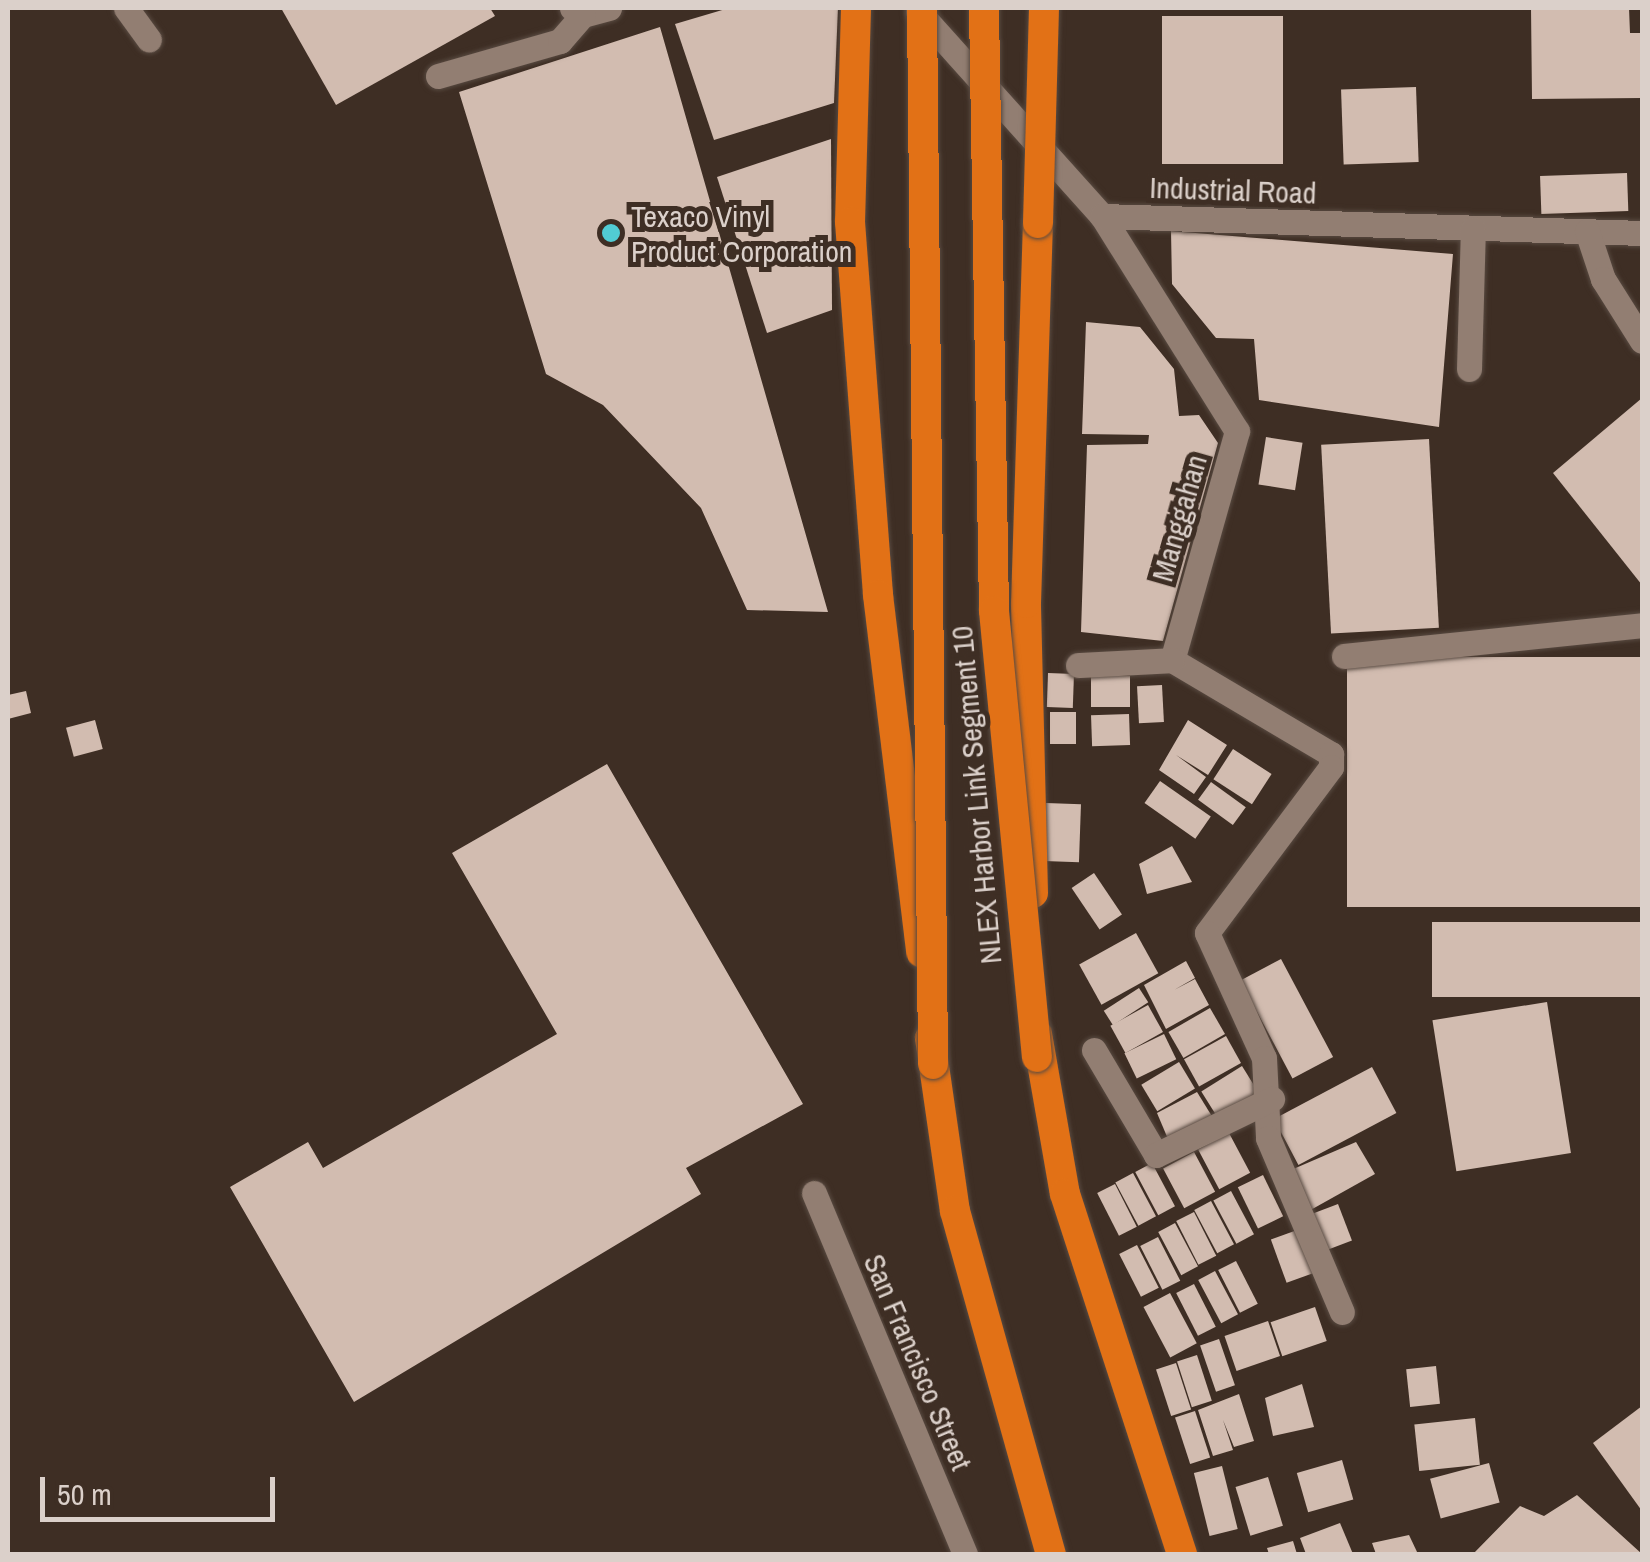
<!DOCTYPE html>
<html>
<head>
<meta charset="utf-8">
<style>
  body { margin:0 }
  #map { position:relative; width:1650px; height:1562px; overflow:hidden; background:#3e2e24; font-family:"Archivo Narrow",sans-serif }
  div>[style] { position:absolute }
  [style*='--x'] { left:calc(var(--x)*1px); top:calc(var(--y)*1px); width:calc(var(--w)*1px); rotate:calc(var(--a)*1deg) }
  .building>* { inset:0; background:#d2bcb0; transform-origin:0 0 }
  .roads { filter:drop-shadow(0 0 2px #584a41) drop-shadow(0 0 2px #584a41) }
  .minor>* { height:25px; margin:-12.5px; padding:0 12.5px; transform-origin:12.5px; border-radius:12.5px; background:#927e72 }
  .highway>* { height:30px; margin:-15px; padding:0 15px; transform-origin:15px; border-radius:15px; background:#e27116 }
  .bridges { filter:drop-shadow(0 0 2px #584a41) drop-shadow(0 0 2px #584a41) }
  .highway-bridge>* { height:30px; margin:-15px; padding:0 15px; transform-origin:15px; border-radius:15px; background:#e27116 }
  .dots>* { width:28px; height:28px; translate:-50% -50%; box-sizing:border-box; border:5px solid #3e2e24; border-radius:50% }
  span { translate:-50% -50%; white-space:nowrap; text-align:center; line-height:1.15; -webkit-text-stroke:10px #3e2e24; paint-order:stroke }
  .street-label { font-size:30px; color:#dbd0ca }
  .poi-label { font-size:30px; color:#dbd0ca }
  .left { translate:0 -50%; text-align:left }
  .frame { position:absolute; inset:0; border:10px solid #dbd0ca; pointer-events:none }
  .scale { position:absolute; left:40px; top:1477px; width:235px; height:45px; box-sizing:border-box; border:5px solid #dbd0ca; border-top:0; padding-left:12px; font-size:30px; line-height:35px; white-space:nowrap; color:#dbd0ca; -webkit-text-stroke:8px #3e2e24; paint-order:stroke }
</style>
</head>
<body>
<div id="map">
  <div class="building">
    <div style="clip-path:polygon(281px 8px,490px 8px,495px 16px,336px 105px)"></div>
    <div style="clip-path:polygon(729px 8px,838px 8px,834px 103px,714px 140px,675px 24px)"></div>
    <div style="clip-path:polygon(1531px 8px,1629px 8px,1630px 33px,1642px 33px,1642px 98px,1532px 99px)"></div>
    <div style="left:1162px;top:16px;width:121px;height:148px"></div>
    <div style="clip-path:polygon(660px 27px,828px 612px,747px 610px,701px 508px,603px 405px,546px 374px,459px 92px)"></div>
    <div style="left:1416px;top:87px;width:75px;height:75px;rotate:88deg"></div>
    <div style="clip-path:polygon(831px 139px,832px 310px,767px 333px,717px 177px)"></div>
    <div style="left:1627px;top:173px;width:38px;height:87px;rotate:88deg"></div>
    <div style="clip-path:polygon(1171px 231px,1453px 254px,1439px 427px,1259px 400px,1254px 339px,1216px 338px,1172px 284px)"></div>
    <div style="clip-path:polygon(1086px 322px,1140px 327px,1174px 369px,1179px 416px,1199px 415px,1218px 443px,1163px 641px,1081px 632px,1087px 445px,1148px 444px,1149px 435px,1082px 434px)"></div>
    <div style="clip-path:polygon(1642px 398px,1642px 585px,1553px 473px)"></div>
    <div style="left:1266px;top:437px;width:37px;height:48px;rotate:9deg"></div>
    <div style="left:1429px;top:439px;width:189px;height:108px;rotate:87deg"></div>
    <div style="left:1642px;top:657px;width:250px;height:295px;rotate:90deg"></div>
    <div style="left:1048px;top:673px;width:26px;height:34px;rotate:2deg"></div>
    <div style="left:1130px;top:676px;width:31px;height:39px;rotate:90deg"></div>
    <div style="left:1162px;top:685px;width:37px;height:25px;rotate:87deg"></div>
    <div style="clip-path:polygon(26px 691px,31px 713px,8px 719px,8px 695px)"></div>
    <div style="left:1050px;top:712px;width:26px;height:32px"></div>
    <div style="left:1129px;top:714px;width:31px;height:38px;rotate:88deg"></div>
    <div style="left:95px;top:720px;width:30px;height:30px;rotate:75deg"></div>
    <div style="clip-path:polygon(1188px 720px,1227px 745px,1208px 775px,1176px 755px,1206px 777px,1194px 794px,1159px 770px)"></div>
    <div style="left:1233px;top:749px;width:46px;height:36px;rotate:33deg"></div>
    <div style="clip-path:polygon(607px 764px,803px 1104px,686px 1168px,701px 1194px,354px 1402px,230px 1187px,308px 1142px,323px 1168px,557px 1034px,452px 853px)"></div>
    <div style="left:1160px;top:781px;width:62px;height:27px;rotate:35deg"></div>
    <div style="left:1211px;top:782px;width:43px;height:22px;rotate:36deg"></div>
    <div style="left:1046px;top:803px;width:35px;height:58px;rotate:2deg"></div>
    <div style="clip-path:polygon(1172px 846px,1192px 882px,1147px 894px,1139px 864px)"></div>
    <div style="left:1094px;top:873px;width:50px;height:27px;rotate:56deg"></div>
    <div style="left:1642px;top:922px;width:75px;height:210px;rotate:90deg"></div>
    <div style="left:1136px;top:933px;width:46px;height:65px;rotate:61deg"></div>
    <div style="left:1281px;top:959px;width:111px;height:46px;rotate:62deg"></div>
    <div style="clip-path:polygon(1186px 961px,1195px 978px,1174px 990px,1195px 979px,1209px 1005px,1166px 1029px,1144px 985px)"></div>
    <div style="left:1139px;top:988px;width:17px;height:42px;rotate:57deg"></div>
    <div style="left:1547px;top:1002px;width:153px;height:116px;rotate:81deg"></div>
    <div style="left:1148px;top:1005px;width:31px;height:43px;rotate:61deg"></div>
    <div style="left:1210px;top:1008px;width:30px;height:48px;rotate:60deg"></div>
    <div style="left:1164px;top:1034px;width:28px;height:44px;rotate:64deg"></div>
    <div style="left:1226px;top:1036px;width:31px;height:48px;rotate:61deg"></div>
    <div style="left:1179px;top:1062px;width:31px;height:44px;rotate:59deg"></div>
    <div style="left:1242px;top:1066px;width:32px;height:48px;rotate:58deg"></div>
    <div style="left:1372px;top:1067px;width:52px;height:111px;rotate:62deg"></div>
    <div style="clip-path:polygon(1197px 1092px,1213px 1118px,1168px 1139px,1157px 1113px)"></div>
    <div style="left:1229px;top:1133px;width:45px;height:35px;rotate:62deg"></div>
    <div style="clip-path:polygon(1356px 1142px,1375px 1174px,1307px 1212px,1291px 1170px)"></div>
    <div style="left:1194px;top:1152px;width:45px;height:35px;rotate:62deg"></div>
    <div style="left:1152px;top:1163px;width:49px;height:19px;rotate:62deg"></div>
    <div style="left:1133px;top:1173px;width:49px;height:20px;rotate:62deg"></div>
    <div style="left:1263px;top:1175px;width:46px;height:28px;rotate:64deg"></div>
    <div style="left:1115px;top:1184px;width:48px;height:20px;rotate:63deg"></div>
    <div style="left:1231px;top:1191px;width:49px;height:20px;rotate:62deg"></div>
    <div style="left:1211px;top:1201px;width:49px;height:19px;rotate:62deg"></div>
    <div style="left:1338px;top:1204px;width:39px;height:31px;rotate:69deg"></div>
    <div style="left:1194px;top:1212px;width:49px;height:20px;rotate:63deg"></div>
    <div style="left:1175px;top:1223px;width:49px;height:19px;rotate:62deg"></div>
    <div style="left:1300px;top:1229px;width:46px;height:31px;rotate:70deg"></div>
    <div style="left:1158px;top:1237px;width:49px;height:20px;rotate:63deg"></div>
    <div style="left:1137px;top:1245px;width:48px;height:20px;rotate:63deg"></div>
    <div style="left:1236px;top:1261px;width:48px;height:20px;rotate:63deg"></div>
    <div style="left:1215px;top:1271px;width:49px;height:19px;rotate:62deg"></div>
    <div style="left:1194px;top:1284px;width:48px;height:20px;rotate:63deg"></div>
    <div style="left:1170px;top:1293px;width:57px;height:30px;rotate:62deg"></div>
    <div style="left:1315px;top:1307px;width:36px;height:47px;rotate:71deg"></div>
    <div style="left:1268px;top:1321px;width:37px;height:46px;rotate:71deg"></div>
    <div style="left:1219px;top:1339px;width:49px;height:20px;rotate:71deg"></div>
    <div style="left:1197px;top:1355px;width:48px;height:21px;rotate:72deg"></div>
    <div style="left:1176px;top:1363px;width:49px;height:21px;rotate:72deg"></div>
    <div style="left:1436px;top:1366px;width:38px;height:30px;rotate:84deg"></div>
    <div style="clip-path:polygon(1302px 1384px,1314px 1427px,1273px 1436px,1265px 1398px)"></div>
    <div style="clip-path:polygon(1239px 1394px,1254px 1441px,1234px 1447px,1223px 1420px,1233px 1450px,1213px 1456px,1198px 1410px)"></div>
    <div style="clip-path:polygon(1642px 1406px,1642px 1511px,1593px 1443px)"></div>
    <div style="left:1195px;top:1411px;width:49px;height:21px;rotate:72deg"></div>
    <div style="left:1475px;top:1418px;width:47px;height:61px;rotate:84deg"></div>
    <div style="left:1342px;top:1460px;width:41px;height:47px;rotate:74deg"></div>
    <div style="left:1489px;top:1463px;width:41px;height:61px;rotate:75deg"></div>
    <div style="left:1222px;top:1466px;width:65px;height:29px;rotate:76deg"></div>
    <div style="left:1268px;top:1477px;width:51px;height:34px;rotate:73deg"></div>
    <div style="clip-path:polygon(1577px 1495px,1642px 1554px,1473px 1554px,1520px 1506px,1544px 1516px)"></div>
    <div style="clip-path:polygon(1340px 1523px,1353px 1554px,1306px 1554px,1300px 1538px)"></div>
    <div style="clip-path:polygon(1409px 1535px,1418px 1554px,1376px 1554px,1372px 1543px)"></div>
    <div style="clip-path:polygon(1293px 1541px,1297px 1554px,1269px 1554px,1267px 1548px)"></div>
  </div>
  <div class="roads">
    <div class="minor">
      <div style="--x:126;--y:8;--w:39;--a:54"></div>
      <div style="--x:572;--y:8;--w:13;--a:32"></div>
      <div style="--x:583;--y:15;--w:27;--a:-15"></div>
      <div style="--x:918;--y:11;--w:275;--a:48.1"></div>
      <div style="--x:1102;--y:216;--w:254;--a:57.9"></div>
      <div style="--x:1237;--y:431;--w:238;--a:105.8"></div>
      <div style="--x:438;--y:76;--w:127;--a:-16"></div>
      <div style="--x:560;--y:41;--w:35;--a:-49"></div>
      <div style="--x:1102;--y:216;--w:540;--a:1.8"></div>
      <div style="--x:1587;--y:231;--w:51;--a:71.6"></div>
      <div style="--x:1603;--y:279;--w:73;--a:57.8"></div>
      <div style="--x:1469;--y:369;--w:140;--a:-88.4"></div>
      <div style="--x:1344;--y:656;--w:300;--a:-5.9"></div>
      <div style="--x:1172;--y:660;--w:185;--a:30.6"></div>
      <div style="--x:1331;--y:754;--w:13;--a:90"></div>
      <div style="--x:1331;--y:767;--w:207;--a:126.8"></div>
      <div style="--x:1207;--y:933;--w:137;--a:65.5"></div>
      <div style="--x:1264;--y:1058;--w:80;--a:87.1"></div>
      <div style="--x:1268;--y:1138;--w:189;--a:67"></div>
      <div style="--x:1078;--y:665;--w:94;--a:-3"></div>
      <div style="--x:1094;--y:1050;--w:122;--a:59.4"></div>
      <div style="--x:1156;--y:1155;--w:129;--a:-25.8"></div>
      <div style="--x:814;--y:1193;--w:391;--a:67.3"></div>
    </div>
    <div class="highway">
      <div style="--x:856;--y:8;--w:214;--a:91.6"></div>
      <div style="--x:850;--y:222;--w:374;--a:85.7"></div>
      <div style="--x:878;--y:595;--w:360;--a:83.1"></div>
      <div style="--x:1033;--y:893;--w:290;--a:-91.4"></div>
      <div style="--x:1026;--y:603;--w:380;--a:-88.2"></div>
      <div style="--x:1037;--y:1034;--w:162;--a:80.1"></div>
      <div style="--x:1065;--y:1194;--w:379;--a:72"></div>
      <div style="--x:930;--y:1038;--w:175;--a:81.8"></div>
      <div style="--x:955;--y:1211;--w:356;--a:74.4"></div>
    </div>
  </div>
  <div class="bridges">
    <div class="highway-bridge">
      <div style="--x:922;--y:8;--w:1056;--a:89.4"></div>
      <div style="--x:984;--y:8;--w:603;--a:89.05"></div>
      <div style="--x:994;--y:611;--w:448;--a:84.5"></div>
      <div style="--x:1038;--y:223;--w:215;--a:-88.4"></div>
    </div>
  </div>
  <div class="dots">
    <div style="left:611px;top:233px;background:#51ccd4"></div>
  </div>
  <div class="street-label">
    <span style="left:1233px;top:190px;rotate:2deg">Industrial Road</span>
    <span style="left:1179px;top:518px;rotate:-74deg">Manggahan</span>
    <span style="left:976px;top:795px;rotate:-95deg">NLEX Harbor Link Segment 10</span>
    <span style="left:918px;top:1362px;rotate:67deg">San Francisco Street</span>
  </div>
  <div class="poi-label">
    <span class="left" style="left:631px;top:233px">Texaco Vinyl<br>Product Corporation</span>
  </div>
  <div class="frame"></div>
  <div class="scale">50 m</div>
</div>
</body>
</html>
